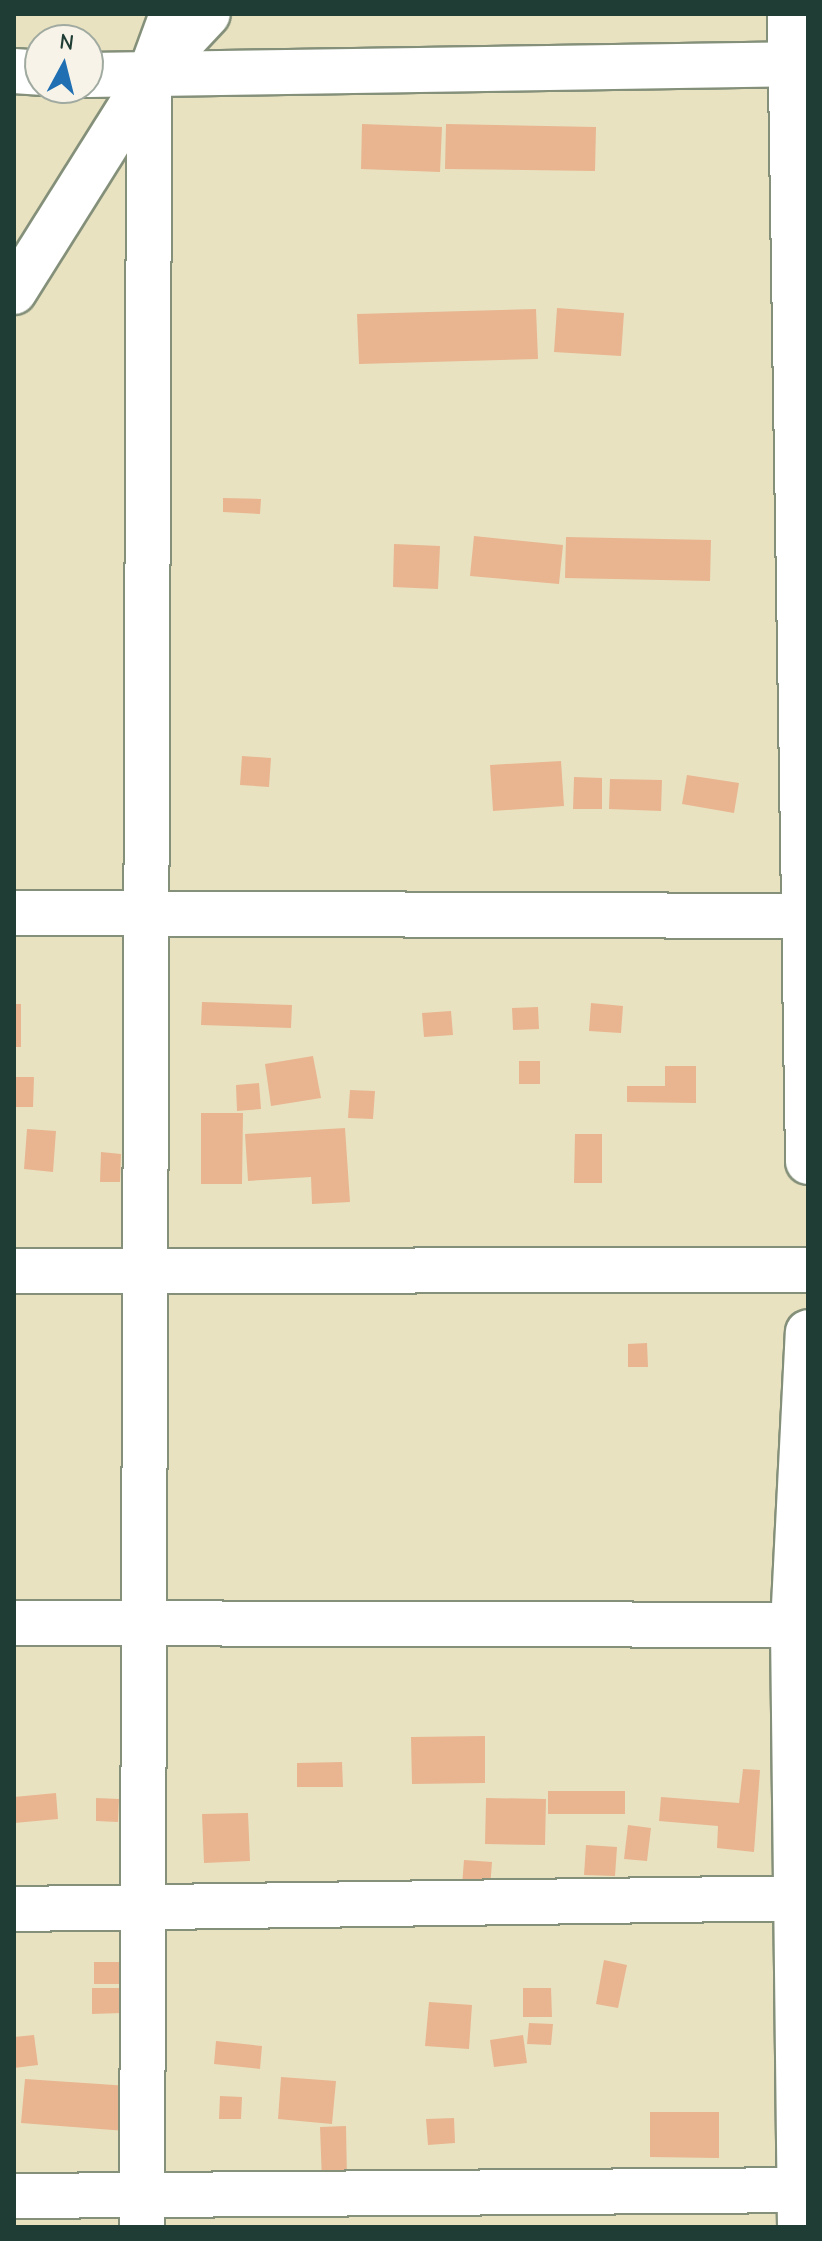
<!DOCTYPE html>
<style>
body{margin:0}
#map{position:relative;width:822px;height:2241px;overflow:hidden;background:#e9e2c0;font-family:"Comic Neue",sans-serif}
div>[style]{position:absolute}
.building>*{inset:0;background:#e8b590}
.roads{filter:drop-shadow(2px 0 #84907a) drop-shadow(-2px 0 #84907a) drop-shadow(0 2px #84907a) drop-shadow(0 -2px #84907a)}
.minor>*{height:44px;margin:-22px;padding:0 22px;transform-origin:22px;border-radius:22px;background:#fff}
.tertiary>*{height:44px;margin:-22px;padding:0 22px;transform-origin:22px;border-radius:22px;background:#fff}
span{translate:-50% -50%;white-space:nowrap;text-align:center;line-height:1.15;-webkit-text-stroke:6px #f7f3e8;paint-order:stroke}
.frame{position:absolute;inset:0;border:16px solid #1f3d34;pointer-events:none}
.north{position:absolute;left:24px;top:24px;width:80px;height:80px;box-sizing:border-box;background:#f7f3e8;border:2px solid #a1aaa0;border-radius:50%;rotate:7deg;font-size:22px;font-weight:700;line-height:32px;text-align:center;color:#1f3d34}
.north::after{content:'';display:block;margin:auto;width:28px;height:36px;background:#1f6fb2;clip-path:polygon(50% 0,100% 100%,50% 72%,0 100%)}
</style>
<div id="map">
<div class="building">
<div style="clip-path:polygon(362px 124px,442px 127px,440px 172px,361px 169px)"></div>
<div style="clip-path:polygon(446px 124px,596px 127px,595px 171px,445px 169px)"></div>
<div style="clip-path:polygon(557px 308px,624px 313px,621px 356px,554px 352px)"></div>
<div style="clip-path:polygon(536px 309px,538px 359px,359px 364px,357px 314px)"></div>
<div style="clip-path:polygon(223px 498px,261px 499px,260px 514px,223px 512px)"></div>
<div style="clip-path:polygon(474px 536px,563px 545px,559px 584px,470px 576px)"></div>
<div style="clip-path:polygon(566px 537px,711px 540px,710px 581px,565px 578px)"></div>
<div style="clip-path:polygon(394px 544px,440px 546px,438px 589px,393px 587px)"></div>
<div style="clip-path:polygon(242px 756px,271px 758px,269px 787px,240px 785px)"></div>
<div style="clip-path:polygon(561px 761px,564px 806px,493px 811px,490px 765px)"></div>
<div style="clip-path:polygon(687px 775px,739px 783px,734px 813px,682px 804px)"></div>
<div style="clip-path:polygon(574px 777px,602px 778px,602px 809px,573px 809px)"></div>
<div style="clip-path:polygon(610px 779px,662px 780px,661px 811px,609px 809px)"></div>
<div style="clip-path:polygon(202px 1002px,292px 1005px,291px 1028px,201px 1025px)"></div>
<div style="clip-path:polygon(591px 1003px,623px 1006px,621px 1033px,589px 1031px)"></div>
<div style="clip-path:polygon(14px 1004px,21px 1004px,21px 1047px,14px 1047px)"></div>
<div style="clip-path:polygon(538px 1007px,539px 1029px,513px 1030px,512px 1008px)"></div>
<div style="clip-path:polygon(451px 1011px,453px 1035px,424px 1037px,422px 1013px)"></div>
<div style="clip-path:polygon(313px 1056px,321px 1098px,271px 1106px,265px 1064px)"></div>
<div style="clip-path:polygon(519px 1061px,540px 1061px,540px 1084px,519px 1084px)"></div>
<div style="clip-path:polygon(665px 1066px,696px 1066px,696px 1103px,627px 1102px,627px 1086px,665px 1086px)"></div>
<div style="clip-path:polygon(14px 1077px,34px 1077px,33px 1107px,14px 1107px)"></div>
<div style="clip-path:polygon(259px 1083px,261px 1109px,237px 1111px,236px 1085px)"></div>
<div style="clip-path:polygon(350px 1090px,375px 1091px,373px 1119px,348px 1118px)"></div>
<div style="clip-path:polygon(201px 1113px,243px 1113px,242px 1184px,201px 1184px)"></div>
<div style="clip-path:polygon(345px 1128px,350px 1202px,312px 1204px,311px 1177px,248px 1181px,245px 1134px)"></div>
<div style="clip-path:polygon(27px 1129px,56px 1131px,53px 1172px,24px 1169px)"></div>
<div style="clip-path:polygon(575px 1134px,602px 1134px,602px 1183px,574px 1183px)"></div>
<div style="clip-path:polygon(101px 1152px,121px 1154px,120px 1182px,100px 1182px)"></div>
<div style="clip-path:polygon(647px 1343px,648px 1367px,628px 1367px,628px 1344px)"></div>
<div style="clip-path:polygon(485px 1736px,485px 1783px,412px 1784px,411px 1737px)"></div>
<div style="clip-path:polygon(342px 1762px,343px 1787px,297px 1787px,297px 1763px)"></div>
<div style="clip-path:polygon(743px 1769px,760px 1770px,754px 1852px,717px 1848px,718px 1826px,659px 1821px,661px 1797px,739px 1803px)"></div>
<div style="clip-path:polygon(548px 1791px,625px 1791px,625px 1814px,548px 1814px)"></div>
<div style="clip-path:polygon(56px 1793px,58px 1819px,14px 1823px,14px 1797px)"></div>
<div style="clip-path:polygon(96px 1798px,119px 1799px,118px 1822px,96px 1821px)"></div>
<div style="clip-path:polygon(486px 1798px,546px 1799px,545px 1845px,485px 1844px)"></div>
<div style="clip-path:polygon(248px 1813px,250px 1861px,204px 1863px,202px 1814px)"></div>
<div style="clip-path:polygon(628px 1825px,651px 1828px,647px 1861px,624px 1859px)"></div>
<div style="clip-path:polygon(586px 1845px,617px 1847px,615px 1876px,584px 1875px)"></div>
<div style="clip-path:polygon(464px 1860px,492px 1862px,489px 1901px,461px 1898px)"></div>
<div style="clip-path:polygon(604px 1960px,627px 1965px,618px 2008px,596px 2004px)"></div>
<div style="clip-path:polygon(94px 1962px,121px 1962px,121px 1984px,94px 1984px)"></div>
<div style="clip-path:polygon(92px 1988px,122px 1988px,122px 2013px,92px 2014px)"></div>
<div style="clip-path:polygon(523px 1988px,551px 1988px,552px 2017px,523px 2017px)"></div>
<div style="clip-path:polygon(429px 2002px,472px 2005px,469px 2049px,425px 2046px)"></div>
<div style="clip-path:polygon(529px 2023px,553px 2024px,551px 2045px,527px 2044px)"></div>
<div style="clip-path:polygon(34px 2035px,38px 2065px,14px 2068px,14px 2037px)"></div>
<div style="clip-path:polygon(523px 2035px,527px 2063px,494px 2067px,490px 2040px)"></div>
<div style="clip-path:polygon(216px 2041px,262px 2046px,260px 2069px,214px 2064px)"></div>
<div style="clip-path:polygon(281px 2077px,336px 2081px,332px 2124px,278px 2119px)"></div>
<div style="clip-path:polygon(25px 2079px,129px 2086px,126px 2131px,21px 2123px)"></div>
<div style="clip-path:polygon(220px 2096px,242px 2097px,241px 2119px,219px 2119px)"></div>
<div style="clip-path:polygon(650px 2112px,719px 2112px,719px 2158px,650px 2157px)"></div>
<div style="clip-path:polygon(454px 2118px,455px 2143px,428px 2145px,426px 2119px)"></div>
<div style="clip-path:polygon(346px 2126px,347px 2181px,322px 2182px,320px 2127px)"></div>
</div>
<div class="roads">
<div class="minor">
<div style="left:790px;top:14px;width:1148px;rotate:89.1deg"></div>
<div style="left:14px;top:71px;width:26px;rotate:4deg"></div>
<div style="left:88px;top:75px;width:720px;rotate:-0.88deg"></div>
<div style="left:14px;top:292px;width:254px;rotate:-57.9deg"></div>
<div style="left:149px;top:77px;width:86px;rotate:-46.9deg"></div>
<div style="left:14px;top:1271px;width:794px;rotate:-0.07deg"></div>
<div style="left:14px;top:1623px;width:794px;rotate:0.14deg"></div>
<div style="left:14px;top:1909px;width:794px;rotate:-0.79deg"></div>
<div style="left:14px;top:2196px;width:794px;rotate:-0.43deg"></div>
<div style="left:142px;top:2227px;width:2150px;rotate:-89.81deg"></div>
<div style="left:149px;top:77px;width:67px;rotate:-69.9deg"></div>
<div style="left:800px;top:2227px;width:602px;rotate:-90.67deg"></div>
<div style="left:793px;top:1625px;width:293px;rotate:-87.1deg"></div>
</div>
<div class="tertiary">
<div style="left:14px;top:913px;width:794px;rotate:0.22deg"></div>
</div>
</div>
<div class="frame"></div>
<div class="north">N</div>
</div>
